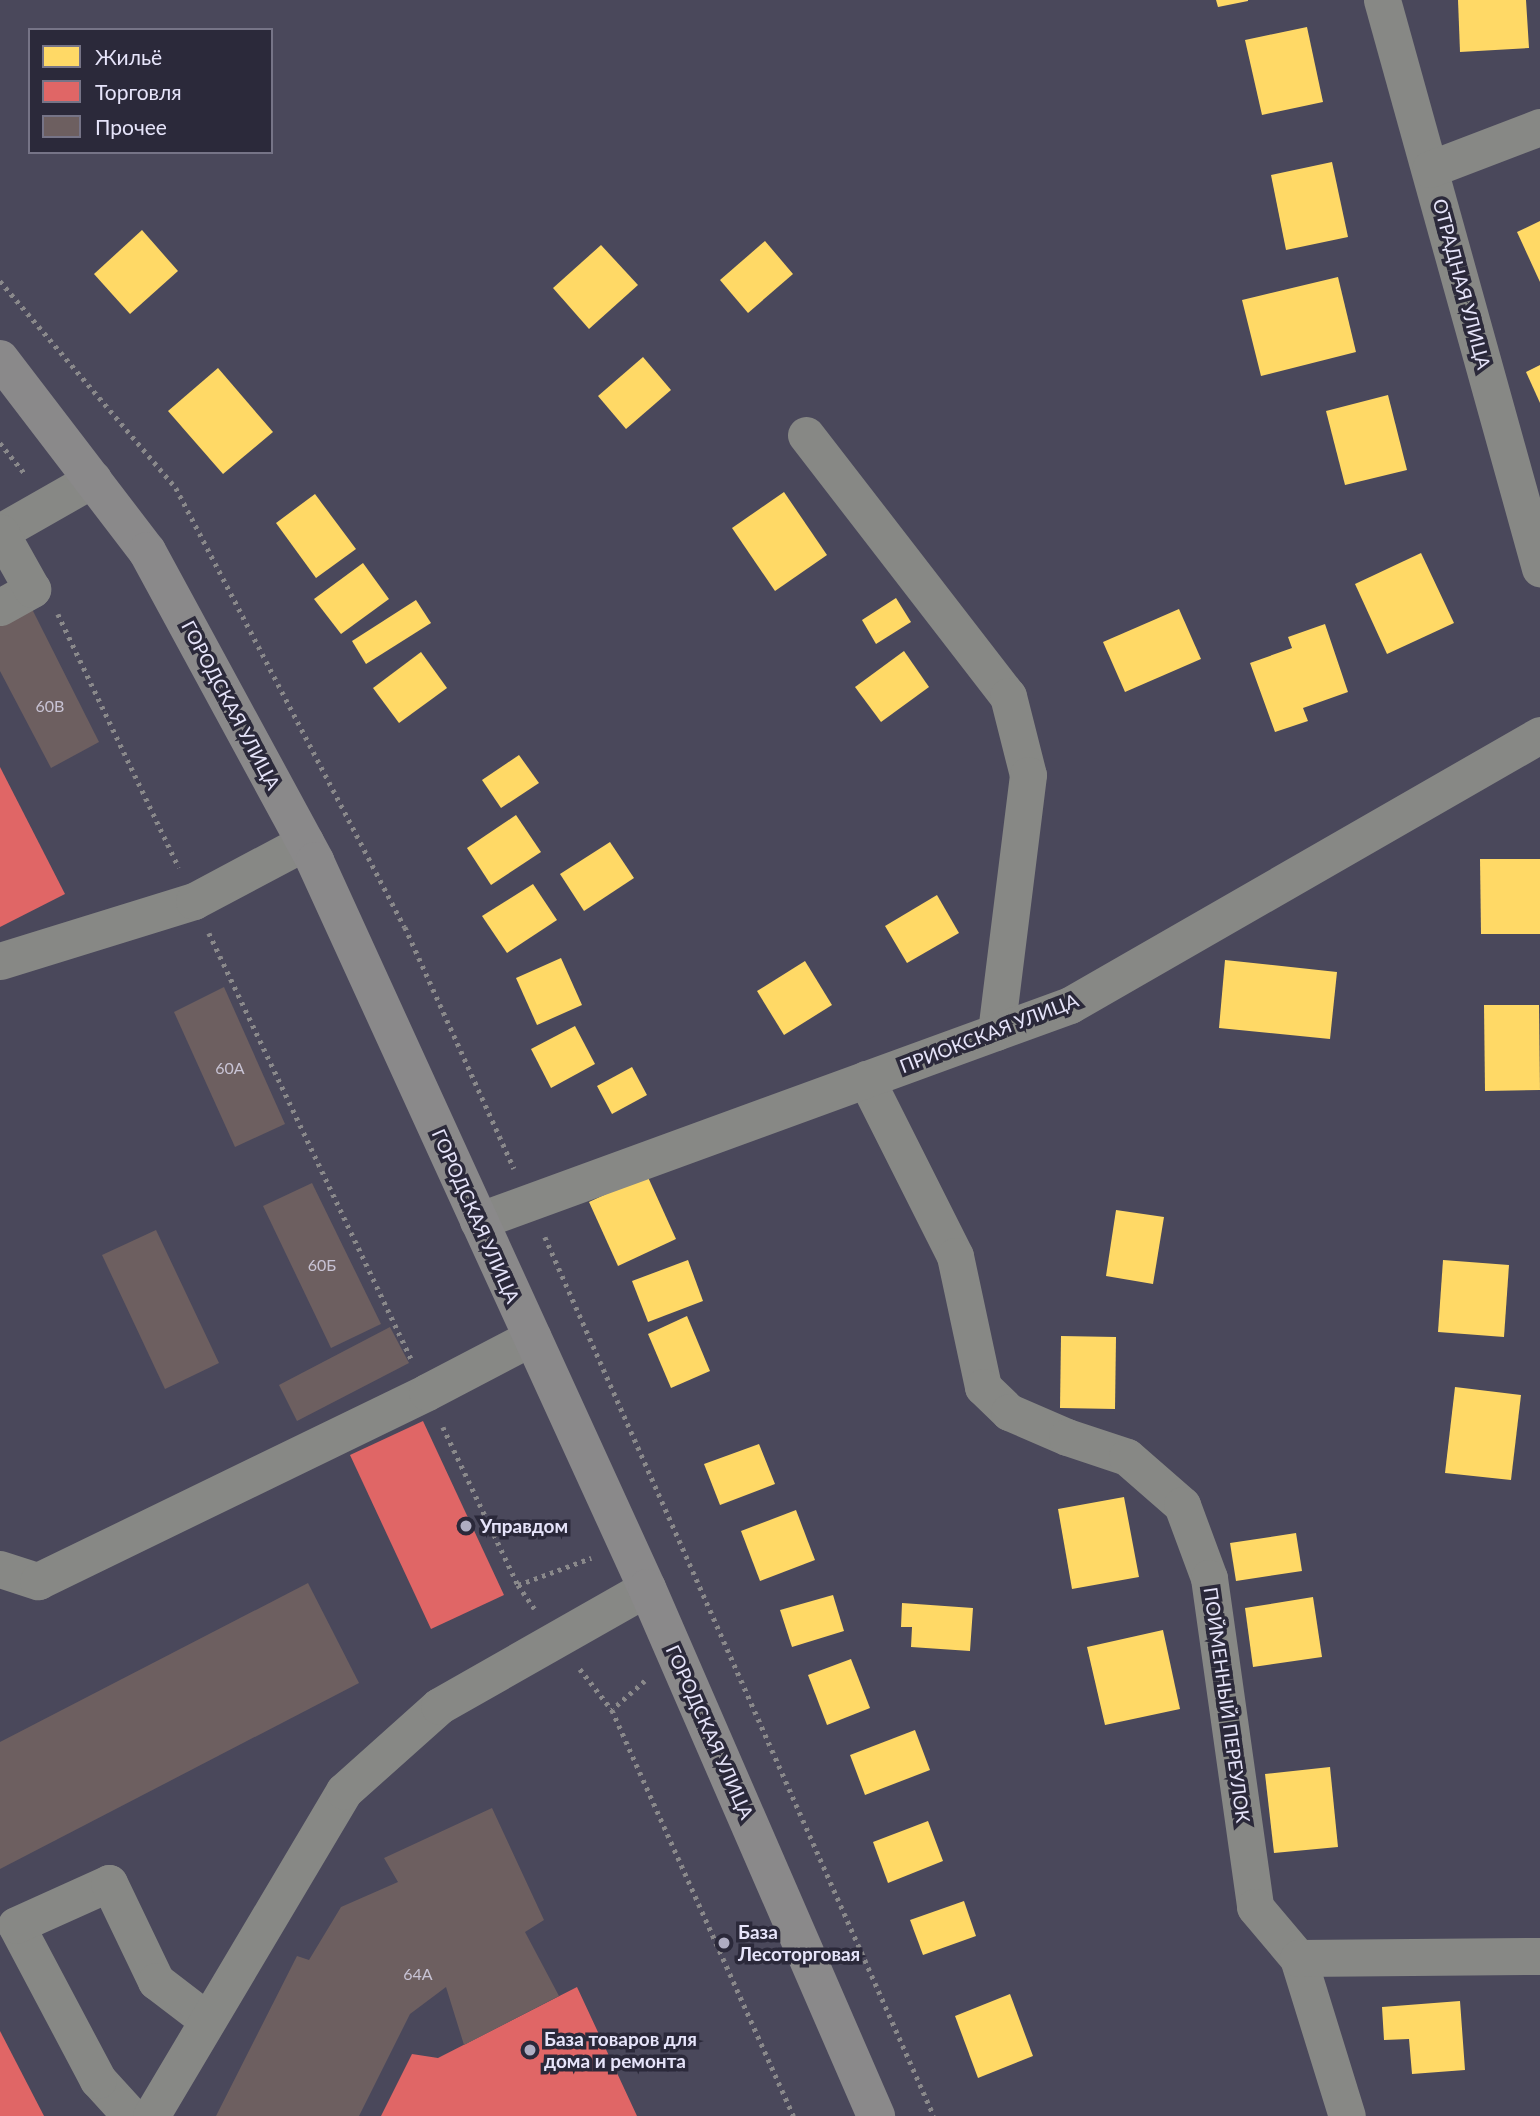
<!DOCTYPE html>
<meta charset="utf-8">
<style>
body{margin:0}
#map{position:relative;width:1540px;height:2116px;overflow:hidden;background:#4a485b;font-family:Lato,sans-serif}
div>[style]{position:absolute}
.homes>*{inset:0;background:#ffd966}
.shops>*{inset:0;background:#e06666}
.building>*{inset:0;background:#6d5f60}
.path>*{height:4.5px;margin-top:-2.25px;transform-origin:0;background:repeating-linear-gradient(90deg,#8a898b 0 3.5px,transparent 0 8.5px)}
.minor>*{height:37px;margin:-18.5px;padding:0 18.5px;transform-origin:18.5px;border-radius:18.5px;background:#878885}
.major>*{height:38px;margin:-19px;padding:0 19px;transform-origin:19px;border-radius:19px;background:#8a898a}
.dots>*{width:19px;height:19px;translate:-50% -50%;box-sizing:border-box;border:4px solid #2b293a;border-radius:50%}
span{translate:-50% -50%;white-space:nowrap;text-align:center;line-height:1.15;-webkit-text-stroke:7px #2b293a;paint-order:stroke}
.number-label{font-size:16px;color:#c8c3d4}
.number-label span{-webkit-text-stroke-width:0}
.street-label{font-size:19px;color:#e6e4fa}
.poi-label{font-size:19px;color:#e6e4fa;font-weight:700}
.left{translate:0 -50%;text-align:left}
.legend{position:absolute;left:28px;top:28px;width:245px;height:126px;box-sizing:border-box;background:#2b293a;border:2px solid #767487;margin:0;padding:9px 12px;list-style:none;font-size:21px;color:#e6e4fa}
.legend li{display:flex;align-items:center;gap:14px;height:35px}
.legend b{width:35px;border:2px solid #767487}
</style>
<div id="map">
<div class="homes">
<div style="clip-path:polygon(1216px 0,1248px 0,1248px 1px,1218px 7px)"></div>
<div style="clip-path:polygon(1458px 0,1526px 0,1529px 48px,1460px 52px)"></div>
<div style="clip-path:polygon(1307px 27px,1323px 102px,1262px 115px,1245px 40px)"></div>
<div style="clip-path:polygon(1332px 162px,1348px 237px,1286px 250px,1271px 175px)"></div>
<div style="clip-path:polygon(1540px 221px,1540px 282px,1517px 232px)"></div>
<div style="clip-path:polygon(142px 230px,178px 271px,130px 314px,94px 274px)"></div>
<div style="clip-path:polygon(765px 241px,793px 274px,748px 313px,720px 280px)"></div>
<div style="clip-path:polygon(601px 245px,638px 285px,589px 329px,553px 288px)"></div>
<div style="clip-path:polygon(1338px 277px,1356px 352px,1261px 376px,1242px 300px)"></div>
<div style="clip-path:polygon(643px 357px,671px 390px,626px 429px,598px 396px)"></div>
<div style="clip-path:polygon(1540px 365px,1540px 403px,1526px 372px)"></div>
<div style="clip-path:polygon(218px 368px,273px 432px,223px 474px,168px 411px)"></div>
<div style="clip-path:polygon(1388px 395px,1407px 470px,1345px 485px,1326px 411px)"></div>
<div style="clip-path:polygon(784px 492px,827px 555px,775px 591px,732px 528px)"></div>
<div style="clip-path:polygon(315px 494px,356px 549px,316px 578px,276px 523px)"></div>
<div style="clip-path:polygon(1421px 553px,1454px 623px,1387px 654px,1355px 584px)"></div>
<div style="clip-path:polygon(363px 563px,389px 599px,341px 634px,314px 599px)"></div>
<div style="clip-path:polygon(896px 598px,911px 622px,876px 644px,862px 620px)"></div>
<div style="clip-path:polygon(416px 600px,431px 623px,366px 664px,352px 641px)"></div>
<div style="clip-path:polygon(1179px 609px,1201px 659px,1125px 692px,1103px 642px)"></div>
<div style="clip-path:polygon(1325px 624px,1348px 692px,1303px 708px,1308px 721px,1275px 732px,1250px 663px,1292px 648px,1288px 637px)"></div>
<div style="clip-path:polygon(904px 651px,929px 687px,881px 722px,855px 687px)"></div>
<div style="clip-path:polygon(421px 652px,447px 688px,399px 723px,373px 688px)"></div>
<div style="clip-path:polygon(519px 755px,539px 783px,501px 808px,482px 780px)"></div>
<div style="clip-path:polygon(516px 815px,541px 852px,491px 885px,467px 848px)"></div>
<div style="clip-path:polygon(610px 842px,634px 878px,584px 911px,560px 874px)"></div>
<div style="clip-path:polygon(1480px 859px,1540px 859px,1540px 934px,1481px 934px)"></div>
<div style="clip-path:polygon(533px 884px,557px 920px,507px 953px,482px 916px)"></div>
<div style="clip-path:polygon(937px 895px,959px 933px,907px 963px,885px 926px)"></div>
<div style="clip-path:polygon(561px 958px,582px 1005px,537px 1025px,516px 978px)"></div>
<div style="clip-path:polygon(1225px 960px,1337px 972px,1330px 1039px,1219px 1028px)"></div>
<div style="clip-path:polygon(805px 961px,832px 1005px,784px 1035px,757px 991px)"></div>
<div style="clip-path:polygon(1484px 1005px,1539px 1005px,1540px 1090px,1485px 1091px)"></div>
<div style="clip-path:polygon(575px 1026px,595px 1064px,551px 1088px,531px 1049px)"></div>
<div style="clip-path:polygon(632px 1067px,647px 1095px,612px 1114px,597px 1086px)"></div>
<div style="clip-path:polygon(647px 1175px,676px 1239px,618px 1266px,589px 1202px)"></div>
<div style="clip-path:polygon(1116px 1210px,1164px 1217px,1153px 1284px,1106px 1276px)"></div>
<div style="clip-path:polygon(688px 1260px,703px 1301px,648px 1322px,632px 1281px)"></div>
<div style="clip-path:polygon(1443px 1260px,1509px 1265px,1504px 1337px,1438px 1332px)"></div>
<div style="clip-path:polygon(687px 1316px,710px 1371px,671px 1388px,648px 1334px)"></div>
<div style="clip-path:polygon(1061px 1336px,1116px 1337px,1115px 1409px,1060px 1408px)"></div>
<div style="clip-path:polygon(1455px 1387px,1521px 1395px,1511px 1480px,1445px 1473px)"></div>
<div style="clip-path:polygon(759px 1444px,775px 1484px,720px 1505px,704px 1464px)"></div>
<div style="clip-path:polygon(1124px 1497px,1139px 1577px,1072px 1589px,1058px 1509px)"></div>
<div style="clip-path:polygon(796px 1510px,815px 1560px,760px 1581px,741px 1531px)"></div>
<div style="clip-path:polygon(1296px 1533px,1302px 1571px,1236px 1581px,1230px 1543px)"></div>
<div style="clip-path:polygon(833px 1595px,844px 1631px,792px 1647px,780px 1610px)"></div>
<div style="clip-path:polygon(1313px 1597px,1322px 1657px,1253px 1667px,1245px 1608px)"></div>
<div style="clip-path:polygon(902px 1603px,973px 1608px,970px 1651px,911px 1647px,912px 1627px,901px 1627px)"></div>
<div style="clip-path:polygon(1163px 1630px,1180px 1709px,1105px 1725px,1087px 1647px)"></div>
<div style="clip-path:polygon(851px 1659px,870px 1708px,827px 1725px,808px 1675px)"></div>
<div style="clip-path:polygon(915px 1730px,930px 1770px,865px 1795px,850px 1755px)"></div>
<div style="clip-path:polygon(1330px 1767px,1338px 1847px,1274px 1853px,1265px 1774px)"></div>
<div style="clip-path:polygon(928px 1821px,943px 1861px,888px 1883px,873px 1842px)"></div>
<div style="clip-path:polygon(964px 1901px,976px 1936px,923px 1955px,910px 1920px)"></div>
<div style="clip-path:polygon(1010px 1994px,1033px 2056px,978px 2078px,955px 2016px)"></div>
<div style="clip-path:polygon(1460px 2001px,1465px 2070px,1412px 2074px,1409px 2039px,1384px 2040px,1382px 2007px)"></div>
</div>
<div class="shops">
<div style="clip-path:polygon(0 767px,65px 894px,0 927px)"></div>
<div style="clip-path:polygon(423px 1421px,504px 1595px,431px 1629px,350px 1455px)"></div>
<div style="clip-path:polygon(577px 1987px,637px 2116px,381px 2116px,412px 2054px,438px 2058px)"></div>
<div style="clip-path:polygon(0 2031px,44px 2116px,0 2116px)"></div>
</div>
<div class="building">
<div style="clip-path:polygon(32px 609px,99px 742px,51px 768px,0 671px,0 626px)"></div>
<div style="clip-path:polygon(224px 987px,285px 1124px,235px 1147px,174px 1012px)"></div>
<div style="clip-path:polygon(312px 1183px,381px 1324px,331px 1348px,263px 1206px)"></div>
<div style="clip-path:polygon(156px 1230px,219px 1363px,165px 1389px,102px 1255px)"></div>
<div style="clip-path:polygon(390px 1327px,409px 1363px,297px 1421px,279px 1385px)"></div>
<div style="clip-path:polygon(308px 1583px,359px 1683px,0 1869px,0 1742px)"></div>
<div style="clip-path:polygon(492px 1808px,544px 1920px,525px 1932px,559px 1996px,464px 2045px,446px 1987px,410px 2014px,359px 2116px,216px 2116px,297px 1956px,309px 1960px,341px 1907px,398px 1882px,384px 1858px)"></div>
</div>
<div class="path">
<div style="left:0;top:281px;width:272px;rotate:49.6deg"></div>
<div style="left:176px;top:488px;width:495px;rotate:62.5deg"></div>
<div style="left:405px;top:927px;width:265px;rotate:65.7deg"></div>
<div style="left:0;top:443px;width:40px;rotate:51deg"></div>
<div style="left:58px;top:614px;width:281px;rotate:64.5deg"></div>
<div style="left:209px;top:933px;width:471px;rotate:64.6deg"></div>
<div style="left:545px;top:1237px;width:961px;rotate:66.13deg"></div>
<div style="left:443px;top:1427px;width:175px;rotate:64.6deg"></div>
<div style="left:518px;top:1585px;width:29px;rotate:55deg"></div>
<div style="left:518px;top:1585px;width:78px;rotate:-20.3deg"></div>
<div style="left:580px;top:1669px;width:52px;rotate:52deg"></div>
<div style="left:645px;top:1681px;width:44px;rotate:138.7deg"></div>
<div style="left:612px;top:1710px;width:445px;rotate:65.9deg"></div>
</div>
<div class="minor">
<div style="left:1382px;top:0;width:590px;rotate:74.46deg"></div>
<div style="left:1430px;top:169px;width:118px;rotate:-20.9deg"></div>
<div style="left:806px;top:435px;width:330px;rotate:52.3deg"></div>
<div style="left:1008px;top:696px;width:81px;rotate:75.8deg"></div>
<div style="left:1028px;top:775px;width:259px;rotate:97.1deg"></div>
<div style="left:0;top:532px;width:107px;rotate:-29.7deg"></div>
<div style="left:0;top:607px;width:37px;rotate:-29deg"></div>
<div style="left:32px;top:589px;width:65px;rotate:-119.3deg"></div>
<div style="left:0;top:961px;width:203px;rotate:-17.2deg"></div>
<div style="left:194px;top:901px;width:126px;rotate:-28deg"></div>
<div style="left:866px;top:1079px;width:198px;rotate:63.3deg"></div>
<div style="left:955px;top:1256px;width:134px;rotate:77.9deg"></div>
<div style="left:983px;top:1387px;width:36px;rotate:44deg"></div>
<div style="left:1009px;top:1412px;width:63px;rotate:23.3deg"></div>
<div style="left:1067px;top:1437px;width:63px;rotate:18.4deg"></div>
<div style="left:1127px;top:1457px;width:73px;rotate:41.1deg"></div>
<div style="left:1182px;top:1505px;width:78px;rotate:69.7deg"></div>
<div style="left:1209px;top:1578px;width:332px;rotate:82deg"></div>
<div style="left:1255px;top:1907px;width:67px;rotate:49.9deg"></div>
<div style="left:1298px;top:1958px;width:165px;rotate:72.8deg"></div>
<div style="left:478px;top:1221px;width:630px;rotate:-20.05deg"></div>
<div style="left:1070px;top:1005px;width:542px;rotate:-29.88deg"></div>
<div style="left:0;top:1569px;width:40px;rotate:18deg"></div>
<div style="left:38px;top:1581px;width:432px;rotate:-25.9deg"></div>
<div style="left:427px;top:1392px;width:119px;rotate:-27.6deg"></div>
<div style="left:1298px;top:1958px;width:242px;rotate:-0.5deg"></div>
<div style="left:131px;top:2116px;width:49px;rotate:-132.5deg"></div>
<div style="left:98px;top:2080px;width:175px;rotate:-117.9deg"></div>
<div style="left:16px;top:1925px;width:102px;rotate:-24.3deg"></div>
<div style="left:109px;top:1883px;width:109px;rotate:64.4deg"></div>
<div style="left:156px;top:1981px;width:64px;rotate:37.4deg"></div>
<div style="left:151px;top:2116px;width:378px;rotate:-59.3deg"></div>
<div style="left:344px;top:1791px;width:127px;rotate:-41.8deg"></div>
<div style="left:439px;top:1706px;width:239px;rotate:-29.6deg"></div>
</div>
<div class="major">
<div style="left:0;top:359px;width:242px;rotate:52.6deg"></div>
<div style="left:147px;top:551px;width:353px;rotate:61.5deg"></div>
<div style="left:315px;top:861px;width:799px;rotate:65.46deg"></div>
<div style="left:647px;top:1588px;width:576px;rotate:66.55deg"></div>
</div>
<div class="dots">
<div style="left:466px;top:1526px;background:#afadc2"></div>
<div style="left:724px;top:1943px;background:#afadc2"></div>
<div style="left:530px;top:2050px;background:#afadc2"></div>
</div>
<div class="number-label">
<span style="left:50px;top:706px">60В</span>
<span style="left:230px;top:1068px">60А</span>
<span style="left:322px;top:1265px">60Б</span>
<span style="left:418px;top:1974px">64А</span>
</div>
<div class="street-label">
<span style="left:1462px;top:284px;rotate:75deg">ОТРАДНАЯ УЛИЦА</span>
<span style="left:231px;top:705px;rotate:62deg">ГОРОДСКАЯ УЛИЦА</span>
<span style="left:989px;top:1033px;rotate:-21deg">ПРИОКСКАЯ УЛИЦА</span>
<span style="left:476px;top:1216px;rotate:66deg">ГОРОДСКАЯ УЛИЦА</span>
<span style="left:1227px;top:1705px;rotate:82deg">ПОЙМЕННЫЙ ПЕРЕУЛОК</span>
<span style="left:710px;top:1732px;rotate:66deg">ГОРОДСКАЯ УЛИЦА</span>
</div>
<div class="poi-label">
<span class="left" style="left:480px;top:1526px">Управдом</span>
<span class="left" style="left:738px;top:1943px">База<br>Лесоторговая</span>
<span class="left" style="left:544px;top:2050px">База товаров для<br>дома и ремонта</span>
</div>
<ul class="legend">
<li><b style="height:19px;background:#ffd966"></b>Жильё</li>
<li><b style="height:19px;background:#e06666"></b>Торговля</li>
<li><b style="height:19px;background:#6d5f60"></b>Прочее</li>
</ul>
</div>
